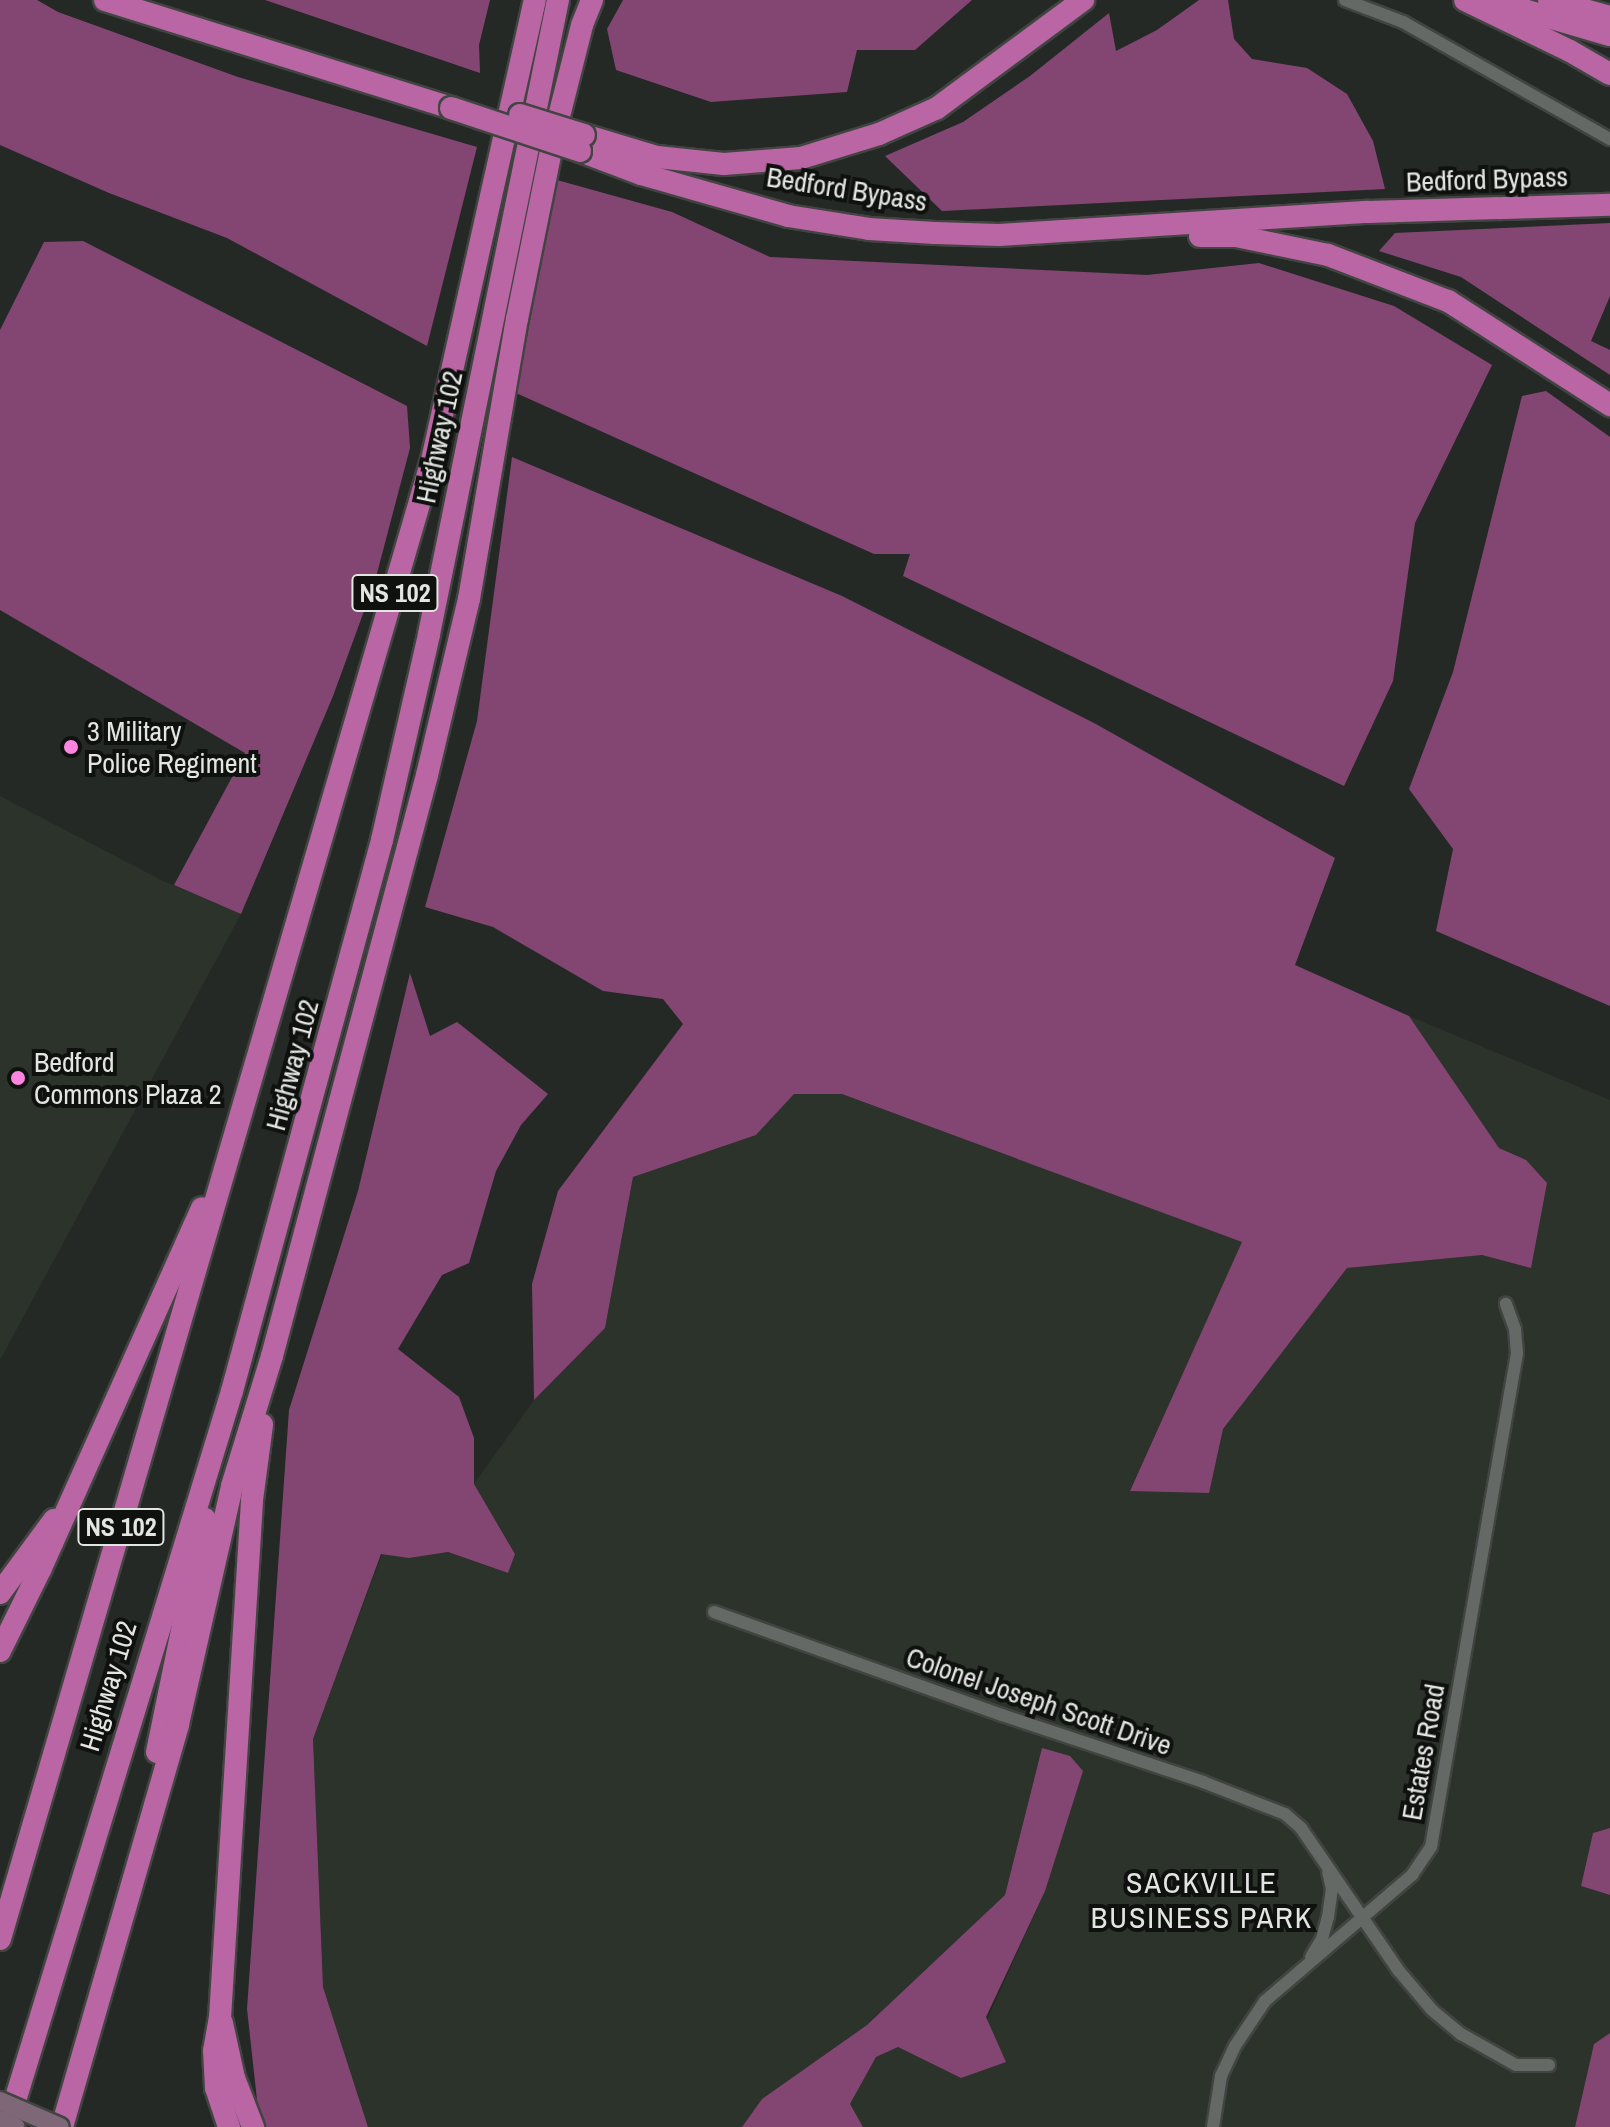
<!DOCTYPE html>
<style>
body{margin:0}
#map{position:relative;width:1610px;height:2127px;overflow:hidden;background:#252925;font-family:"Archivo Narrow",sans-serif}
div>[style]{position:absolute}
.built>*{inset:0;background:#2c332b}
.forest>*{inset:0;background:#834673}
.roads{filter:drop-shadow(2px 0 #414441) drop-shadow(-2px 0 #414441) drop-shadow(0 2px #414441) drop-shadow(0 -2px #414441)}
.minor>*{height:12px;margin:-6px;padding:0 6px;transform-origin:6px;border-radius:6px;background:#656965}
.motorway>*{height:22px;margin:-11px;padding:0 11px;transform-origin:11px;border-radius:11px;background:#ba65a4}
.bridges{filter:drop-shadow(2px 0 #414441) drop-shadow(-2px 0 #414441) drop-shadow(0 2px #414441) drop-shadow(0 -2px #414441)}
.secondary-bridge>*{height:18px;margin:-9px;padding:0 9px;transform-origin:9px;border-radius:9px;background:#7e6878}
.motorway-bridge>*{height:22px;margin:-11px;padding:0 11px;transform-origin:11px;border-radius:11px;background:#ba65a4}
.dots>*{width:22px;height:22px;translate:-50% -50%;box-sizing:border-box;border:4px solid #0f110f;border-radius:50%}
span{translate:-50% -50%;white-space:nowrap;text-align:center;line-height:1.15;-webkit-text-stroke:8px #0f110f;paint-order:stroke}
.shield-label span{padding:2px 6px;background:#0f110f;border:2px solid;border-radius:6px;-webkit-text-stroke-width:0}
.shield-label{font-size:26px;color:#e2e5e2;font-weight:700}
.street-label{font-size:28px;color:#e2e5e2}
.poi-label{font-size:28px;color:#e2e5e2}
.left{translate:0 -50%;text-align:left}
.neighbourhood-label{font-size:30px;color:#e2e5e2;letter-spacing:2px}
</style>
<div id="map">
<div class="built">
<div style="clip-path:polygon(0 796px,163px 881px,241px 914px,0 1360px)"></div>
<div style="clip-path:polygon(1409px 1016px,1610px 1100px,1610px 1828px,1593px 1833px,1581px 1886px,1610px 1895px,1610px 2033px,1594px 2044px,1575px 2127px,863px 2127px,850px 2105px,876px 2057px,898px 2047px,961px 2078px,1045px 1891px,1042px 1749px,1005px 1895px,867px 2025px,762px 2099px,742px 2127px,368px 2127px,323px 1987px,313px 1739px,382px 1554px,409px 1558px,447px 1552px,507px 1573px,515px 1553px,474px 1484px,534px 1400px,605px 1328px,633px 1177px,756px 1135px,794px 1094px,842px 1094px,1243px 1242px,1130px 1490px,1208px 1493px,1223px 1429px,1347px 1268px,1482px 1255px,1530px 1268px,1526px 1160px,1499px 1148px)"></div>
</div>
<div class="forest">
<div style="clip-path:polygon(0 0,37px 0,58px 12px,238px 77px,477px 147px,427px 346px,227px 238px,109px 193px,0 145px)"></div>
<div style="clip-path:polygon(265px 0,490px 0,479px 45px,480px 73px)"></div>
<div style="clip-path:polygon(623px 0,972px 0,915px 50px,857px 50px,847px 92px,711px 102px,616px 70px,607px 29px)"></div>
<div style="clip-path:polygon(1199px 0,1228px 0,1234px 39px,1252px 59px,1307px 68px,1347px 94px,1373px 141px,1385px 189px,942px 211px,885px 156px,963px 122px,1030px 76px,1109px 13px,1116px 51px,1157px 30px)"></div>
<div style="clip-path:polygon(557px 180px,672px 212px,770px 257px,1147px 275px,1259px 263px,1394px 306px,1492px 365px,1415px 523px,1393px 681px,1344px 786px,903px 576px,910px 554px,874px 554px,516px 393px)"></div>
<div style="clip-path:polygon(1610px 223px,1610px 296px,1591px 341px,1610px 350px,1610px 375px,1461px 277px,1379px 251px,1395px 233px)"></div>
<div style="clip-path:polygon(83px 241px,407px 406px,410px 448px,375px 581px,333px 696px,241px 914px,174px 885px,245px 753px,0 610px,0 330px,44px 242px)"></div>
<div style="clip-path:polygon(1546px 391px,1610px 437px,1610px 1006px,1436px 931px,1453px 849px,1409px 789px,1453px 672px,1522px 396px)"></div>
<div style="clip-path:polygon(512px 457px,842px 596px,1094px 723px,1335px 858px,1295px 965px,1409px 1016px,1499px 1148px,1526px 1160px,1547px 1183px,1531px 1268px,1482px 1255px,1347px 1268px,1223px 1429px,1209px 1493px,1130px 1491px,1242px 1242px,842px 1094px,794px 1094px,756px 1135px,633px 1177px,605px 1328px,534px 1400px,532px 1284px,558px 1191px,683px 1024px,663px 999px,603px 991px,493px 927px,425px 907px,477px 721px)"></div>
<div style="clip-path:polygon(410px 973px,430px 1036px,457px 1022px,548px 1094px,521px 1125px,496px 1171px,469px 1263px,442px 1275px,398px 1349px,459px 1397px,474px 1438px,474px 1484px,515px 1554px,508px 1573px,448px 1552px,409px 1558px,381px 1554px,313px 1739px,323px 1987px,368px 2127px,260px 2127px,247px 2009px,289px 1410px,358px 1191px)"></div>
<div style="clip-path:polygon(1042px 1748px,1070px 1756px,1083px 1771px,1045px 1891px,986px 2017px,1006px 2062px,961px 2078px,898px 2047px,876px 2057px,850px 2104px,863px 2127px,742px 2127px,762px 2099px,867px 2025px,1005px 1895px)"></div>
<div style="clip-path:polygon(1610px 1828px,1610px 1895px,1581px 1886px,1593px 1833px)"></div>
<div style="clip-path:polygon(1610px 2033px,1610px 2127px,1575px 2127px,1594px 2044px)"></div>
</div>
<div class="roads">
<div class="minor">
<div style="left:1345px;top:0;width:62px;rotate:20.8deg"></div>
<div style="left:1403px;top:22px;width:238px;rotate:29.5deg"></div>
<div style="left:714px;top:1612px;width:306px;rotate:19.7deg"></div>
<div style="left:1002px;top:1715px;width:212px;rotate:18.4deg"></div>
<div style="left:1203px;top:1782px;width:88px;rotate:21.3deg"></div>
<div style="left:1285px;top:1814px;width:21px;rotate:41deg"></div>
<div style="left:1301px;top:1828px;width:173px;rotate:55.6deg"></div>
<div style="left:1399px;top:1971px;width:51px;rotate:49.8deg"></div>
<div style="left:1432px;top:2010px;width:38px;rotate:40deg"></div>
<div style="left:1461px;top:2034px;width:63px;rotate:29.4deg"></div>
<div style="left:1516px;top:2065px;width:33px"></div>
<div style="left:1311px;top:1957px;width:21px;rotate:-59deg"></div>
<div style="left:1322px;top:1939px;width:23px;rotate:-75deg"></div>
<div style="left:1328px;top:1917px;width:28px;rotate:-82deg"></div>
<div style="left:1332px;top:1889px;width:17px;rotate:-103deg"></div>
<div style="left:1213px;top:2127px;width:52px;rotate:-81.1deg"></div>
<div style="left:1221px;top:2076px;width:33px;rotate:-65deg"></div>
<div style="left:1235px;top:2046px;width:54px;rotate:-56.3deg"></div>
<div style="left:1265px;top:2001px;width:194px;rotate:-40.6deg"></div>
<div style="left:1412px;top:1875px;width:34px;rotate:-56deg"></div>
<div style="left:1431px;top:1847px;width:501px;rotate:-80.12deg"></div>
<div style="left:1517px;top:1353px;width:24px;rotate:-95deg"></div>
<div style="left:1515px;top:1329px;width:27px;rotate:-110deg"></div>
</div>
<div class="motorway">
<div style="left:105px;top:0;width:362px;rotate:17.3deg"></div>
<div style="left:1465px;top:0;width:117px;rotate:25.9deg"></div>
<div style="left:1570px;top:51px;width:46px;rotate:29.9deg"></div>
<div style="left:1490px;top:0;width:125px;rotate:16.3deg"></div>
<div style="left:1549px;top:0;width:63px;rotate:15.6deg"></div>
<div style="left:584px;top:135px;width:76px;rotate:16.8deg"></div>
<div style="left:657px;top:157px;width:67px;rotate:6deg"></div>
<div style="left:724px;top:164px;width:77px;rotate:-4.5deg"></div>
<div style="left:801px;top:158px;width:82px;rotate:-17.1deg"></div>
<div style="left:879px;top:134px;width:64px;rotate:-24.1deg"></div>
<div style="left:937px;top:108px;width:182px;rotate:-36.5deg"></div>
<div style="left:580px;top:151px;width:65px;rotate:20.7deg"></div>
<div style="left:641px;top:174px;width:153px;rotate:15.9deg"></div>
<div style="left:788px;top:216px;width:82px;rotate:9.1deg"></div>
<div style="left:869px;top:229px;width:66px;rotate:3.5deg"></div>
<div style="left:935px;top:233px;width:64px;rotate:1.8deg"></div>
<div style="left:999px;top:235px;width:370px;rotate:-3.6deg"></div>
<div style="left:1368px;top:212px;width:242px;rotate:-1.7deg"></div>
<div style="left:1200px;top:236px;width:36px"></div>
<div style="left:1236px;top:236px;width:94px;rotate:11.7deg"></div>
<div style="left:1328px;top:255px;width:129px;rotate:21deg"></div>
<div style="left:1448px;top:301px;width:193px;rotate:32.7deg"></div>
<div style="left:0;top:1593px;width:91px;rotate:-53.5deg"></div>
<div style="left:0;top:1651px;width:93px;rotate:-63.7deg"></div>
<div style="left:41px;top:1568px;width:394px;rotate:-65.9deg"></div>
<div style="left:157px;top:1752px;width:238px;rotate:-78.4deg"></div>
<div style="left:0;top:1939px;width:1541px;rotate:-73.72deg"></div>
<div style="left:432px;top:460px;width:471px;rotate:-77.4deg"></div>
<div style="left:222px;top:2023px;width:56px;rotate:77.7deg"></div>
<div style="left:234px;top:2078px;width:53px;rotate:68.8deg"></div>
<div style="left:7px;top:2127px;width:770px;rotate:-73deg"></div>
<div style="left:232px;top:1391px;width:571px;rotate:-74.77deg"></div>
<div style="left:382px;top:840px;width:211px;rotate:-77.1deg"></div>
<div style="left:429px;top:634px;width:647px;rotate:-78.5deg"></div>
<div style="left:62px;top:2127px;width:419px;rotate:-73.9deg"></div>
<div style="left:178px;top:1724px;width:244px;rotate:-77.2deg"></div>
<div style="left:232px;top:1486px;width:136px;rotate:-72.9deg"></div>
<div style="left:272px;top:1356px;width:601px;rotate:-75.06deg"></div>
<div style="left:427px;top:775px;width:181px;rotate:-76.6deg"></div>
<div style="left:469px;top:599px;width:284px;rotate:-80.3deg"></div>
<div style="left:517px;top:319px;width:187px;rotate:-78.6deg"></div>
<div style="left:554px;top:136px;width:114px;rotate:-75.8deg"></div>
<div style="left:582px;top:25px;width:27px;rotate:-68deg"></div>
<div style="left:229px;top:2127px;width:41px;rotate:-108.4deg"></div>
<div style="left:216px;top:2088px;width:37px;rotate:-93deg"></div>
<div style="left:214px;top:2051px;width:34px;rotate:-80deg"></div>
<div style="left:220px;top:2018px;width:519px;rotate:-86.46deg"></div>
<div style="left:252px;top:1500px;width:76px;rotate:-82.4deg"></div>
</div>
</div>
<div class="bridges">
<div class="secondary-bridge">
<div style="left:0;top:2101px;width:65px;rotate:23.4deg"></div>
<div style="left:0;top:2120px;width:17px;rotate:24deg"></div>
</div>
<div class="motorway-bridge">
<div style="left:451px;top:108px;width:136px;rotate:18.4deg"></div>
<div style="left:520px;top:115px;width:67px;rotate:17.4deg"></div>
</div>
</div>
<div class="dots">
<div style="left:71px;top:747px;background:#fe85df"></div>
<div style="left:18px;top:1078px;background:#fe85df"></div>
</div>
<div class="shield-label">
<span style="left:395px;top:593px">NS 102</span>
<span style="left:121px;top:1527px">NS 102</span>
</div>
<div class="street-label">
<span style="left:1487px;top:179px;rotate:-2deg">Bedford Bypass</span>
<span style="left:847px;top:189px;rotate:9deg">Bedford Bypass</span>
<span style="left:439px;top:437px;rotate:-78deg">Highway 102</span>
<span style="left:292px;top:1065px;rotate:-75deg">Highway 102</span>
<span style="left:108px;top:1686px;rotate:-73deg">Highway 102</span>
<span style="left:1039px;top:1701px;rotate:19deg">Colonel Joseph Scott Drive</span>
<span style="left:1423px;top:1752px;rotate:-80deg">Estates Road</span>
</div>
<div class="poi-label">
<span class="left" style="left:87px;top:747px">3 Military<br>Police Regiment</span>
<span class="left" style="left:34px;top:1078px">Bedford<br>Commons Plaza 2</span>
</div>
<div class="neighbourhood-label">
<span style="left:1202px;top:1899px">SACKVILLE<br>BUSINESS PARK</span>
</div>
</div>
